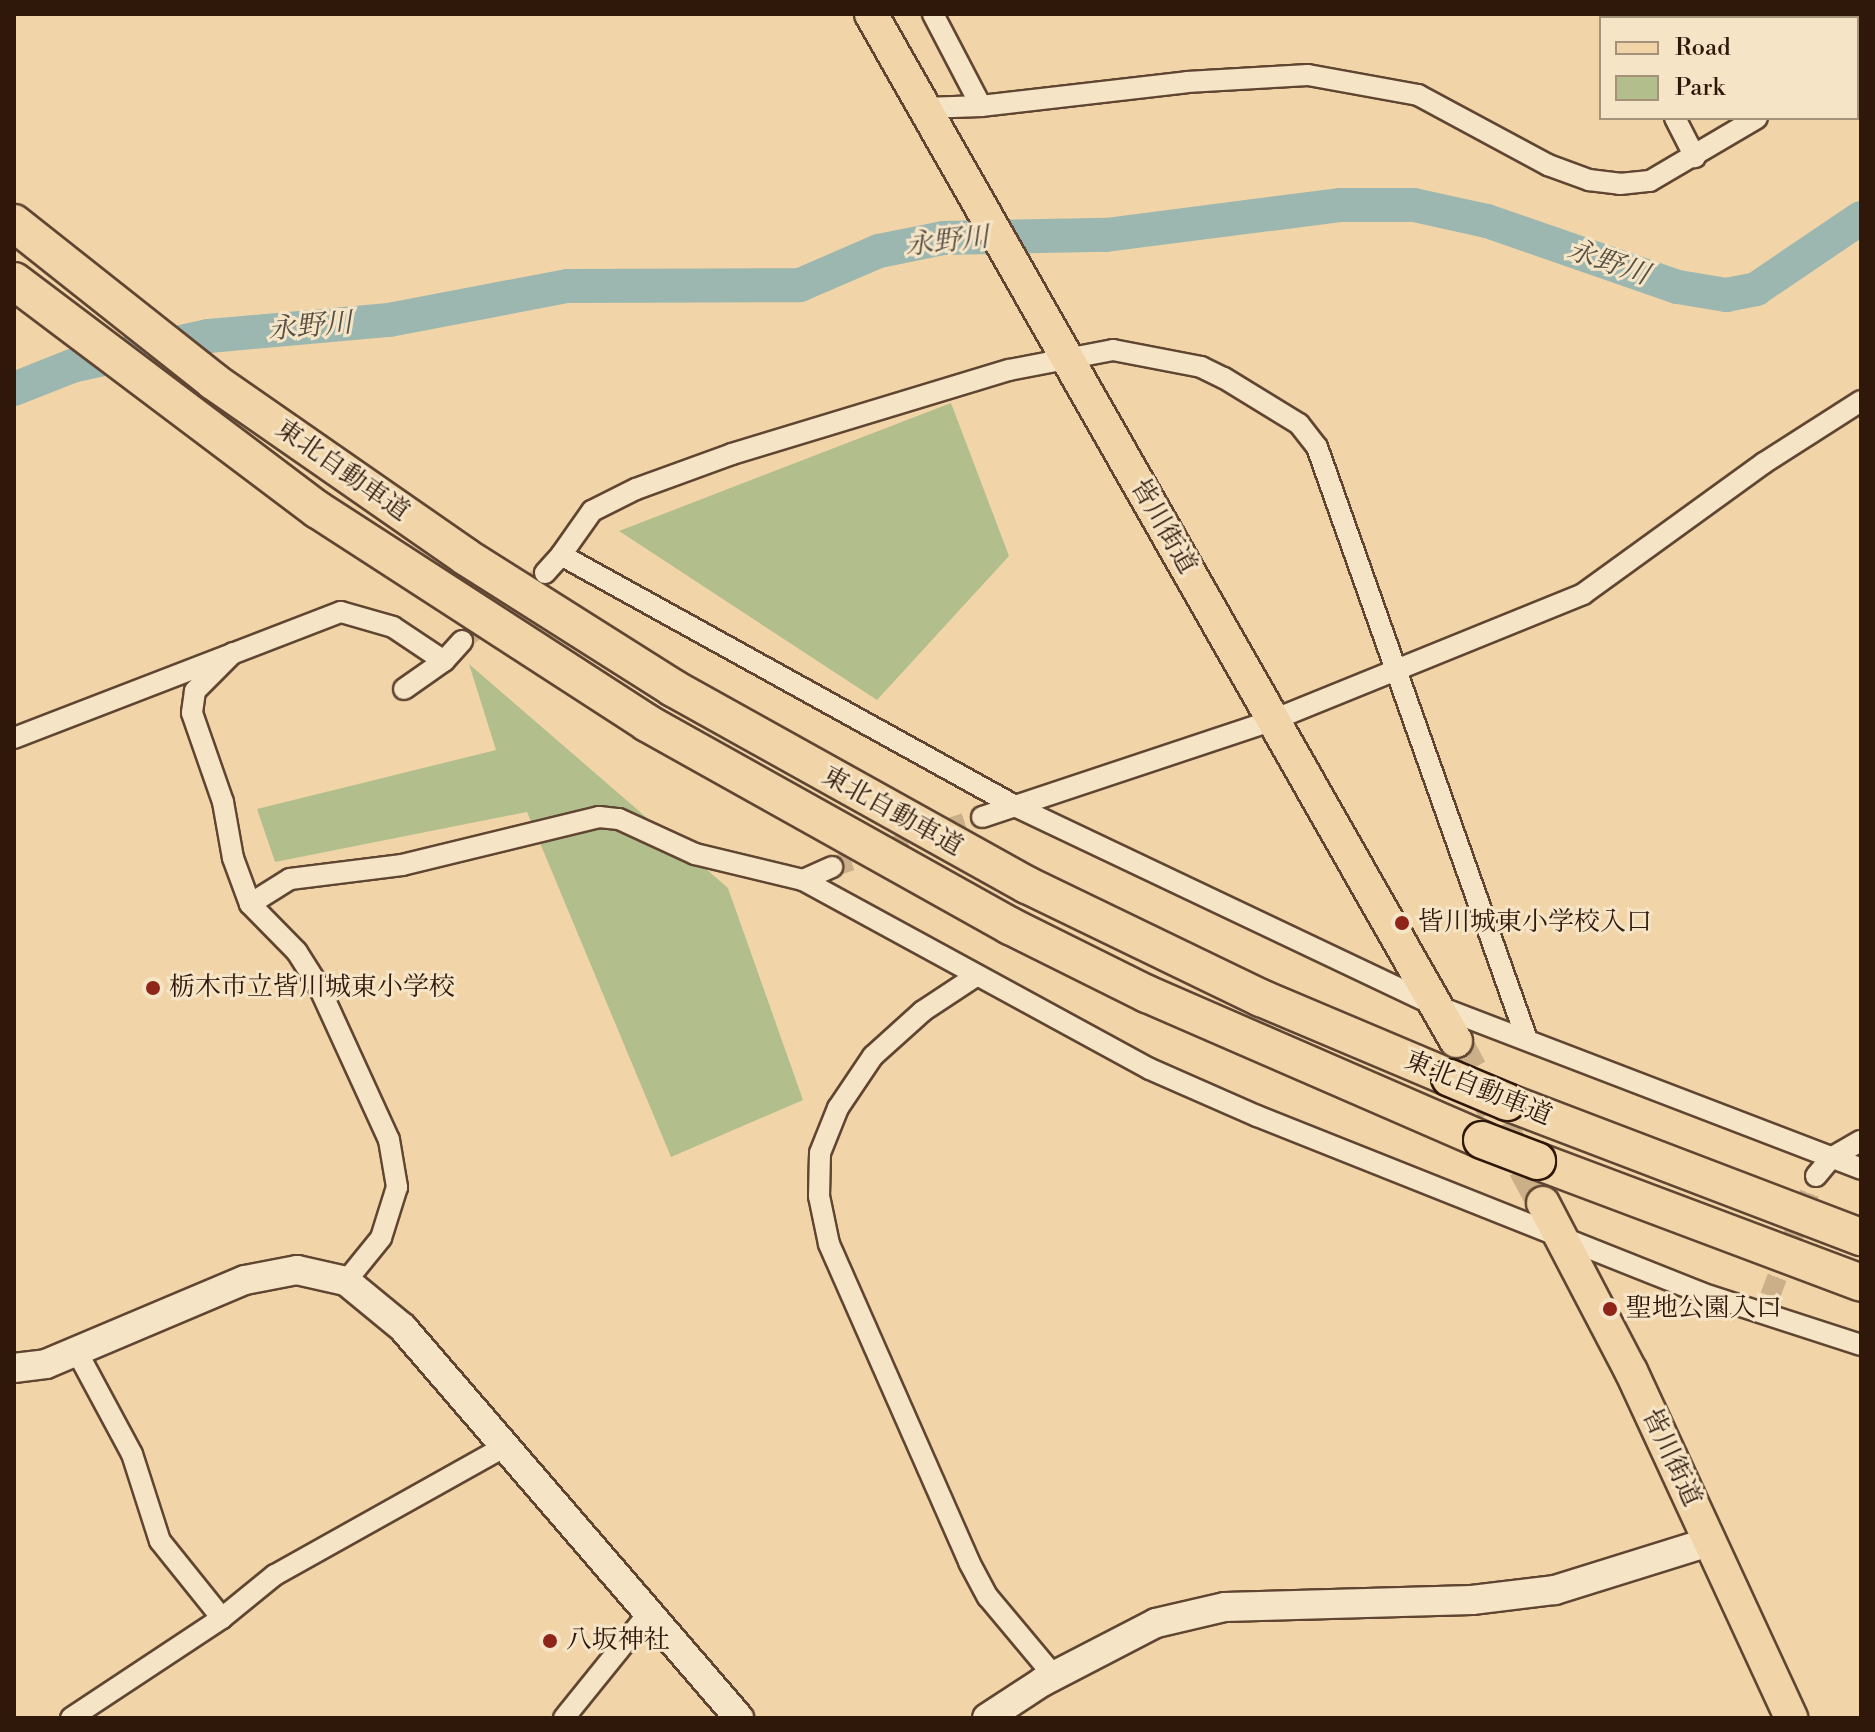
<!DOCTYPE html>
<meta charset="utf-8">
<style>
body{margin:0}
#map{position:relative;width:1875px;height:1732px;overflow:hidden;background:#f1d5a8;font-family:"Libre Bodoni","Noto Serif JP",serif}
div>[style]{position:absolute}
.green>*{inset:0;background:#b3be8d}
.river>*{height:34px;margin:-17px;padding:0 17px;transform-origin:17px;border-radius:17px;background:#9cb7b0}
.street-tunnel>*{height:20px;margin-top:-10px;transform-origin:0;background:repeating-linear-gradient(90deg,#caaf88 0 20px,transparent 0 30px)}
.primary-tunnel>*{height:32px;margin-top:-16px;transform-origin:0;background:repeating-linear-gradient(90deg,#caaf88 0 32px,transparent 0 48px)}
.roads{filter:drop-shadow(2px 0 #604632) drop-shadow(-2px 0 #604632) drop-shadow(0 2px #604632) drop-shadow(0 -2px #604632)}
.street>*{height:20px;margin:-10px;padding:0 10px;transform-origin:10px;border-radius:10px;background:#f6e4c6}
.secondary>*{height:28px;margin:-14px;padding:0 14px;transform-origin:14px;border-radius:14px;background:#f6e4c6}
.primary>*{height:32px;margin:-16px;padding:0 16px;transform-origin:16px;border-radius:16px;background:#f1d5a8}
.highway>*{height:36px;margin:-18px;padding:0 18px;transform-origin:18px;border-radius:18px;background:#f1d5a8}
.bridges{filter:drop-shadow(2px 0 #2f170a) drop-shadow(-2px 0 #2f170a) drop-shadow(0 2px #2f170a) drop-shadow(0 -2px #2f170a)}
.highway-bridge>*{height:36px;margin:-18px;padding:0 18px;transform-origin:18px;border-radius:18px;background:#f1d5a8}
.dots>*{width:22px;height:22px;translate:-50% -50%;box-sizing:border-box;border:4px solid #f6e4c6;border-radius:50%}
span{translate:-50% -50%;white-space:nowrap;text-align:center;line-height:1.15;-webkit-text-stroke:6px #f6e4c6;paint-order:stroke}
.street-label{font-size:26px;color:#2f170a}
.poi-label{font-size:26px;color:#2f170a}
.left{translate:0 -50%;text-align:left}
.water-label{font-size:28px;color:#554f44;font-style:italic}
.frame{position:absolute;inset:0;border:16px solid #2f170a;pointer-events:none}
.legend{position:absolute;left:1599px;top:16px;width:260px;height:104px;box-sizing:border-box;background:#f6e4c6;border:2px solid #a6927b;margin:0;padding:10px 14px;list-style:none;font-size:24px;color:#2f170a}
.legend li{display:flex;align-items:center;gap:16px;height:40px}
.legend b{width:40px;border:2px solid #a6927b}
</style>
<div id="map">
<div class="green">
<div style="clip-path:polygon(951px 403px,1009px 556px,877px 700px,619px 531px)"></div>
<div style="clip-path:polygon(469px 664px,728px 888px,803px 1100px,671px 1157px,527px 812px,275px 862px,257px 809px,496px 750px)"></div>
</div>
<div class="river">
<div style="left:14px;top:389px;width:62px;rotate:-21.6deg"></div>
<div style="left:72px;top:366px;width:140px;rotate:-12.4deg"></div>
<div style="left:209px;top:336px;width:181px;rotate:-5.1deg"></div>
<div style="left:389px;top:320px;width:182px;rotate:-10.8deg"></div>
<div style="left:568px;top:286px;width:232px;rotate:-0.2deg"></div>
<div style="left:800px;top:285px;width:86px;rotate:-23.3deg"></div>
<div style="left:879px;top:251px;width:65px;rotate:-11.5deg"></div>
<div style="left:943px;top:238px;width:163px;rotate:-1.1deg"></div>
<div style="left:1106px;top:235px;width:237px;rotate:-7.3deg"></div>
<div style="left:1341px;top:205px;width:73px"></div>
<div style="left:1414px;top:205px;width:75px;rotate:12.4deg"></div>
<div style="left:1487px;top:221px;width:202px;rotate:19.1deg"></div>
<div style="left:1678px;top:287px;width:49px;rotate:9.5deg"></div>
<div style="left:1726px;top:295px;width:31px;rotate:-11deg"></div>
<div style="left:1756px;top:289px;width:127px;rotate:-34.1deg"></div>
</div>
<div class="street-tunnel">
<div style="left:462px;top:641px;width:107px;rotate:-39.3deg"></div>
<div style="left:832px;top:867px;width:158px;rotate:-18.4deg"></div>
<div style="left:1770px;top:1296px;width:129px;rotate:-69deg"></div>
</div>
<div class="primary-tunnel">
<div style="left:1456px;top:1041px;width:184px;rotate:61.8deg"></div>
</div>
<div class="roads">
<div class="street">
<div style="left:1624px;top:14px;width:4px;rotate:63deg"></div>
<div style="left:1857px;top:47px;width:6px;rotate:-45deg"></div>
<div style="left:981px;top:106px;width:207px;rotate:-6.6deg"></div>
<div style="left:1187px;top:82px;width:121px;rotate:-3.3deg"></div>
<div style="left:1308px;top:75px;width:112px;rotate:10.3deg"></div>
<div style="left:1418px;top:95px;width:148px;rotate:28.3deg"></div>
<div style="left:1548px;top:165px;width:44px;rotate:20.1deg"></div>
<div style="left:1589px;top:180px;width:31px;rotate:7deg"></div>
<div style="left:1620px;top:184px;width:30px;rotate:-6deg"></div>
<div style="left:1650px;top:181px;width:124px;rotate:-30.5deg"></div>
<div style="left:925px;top:108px;width:56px;rotate:-2deg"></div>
<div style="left:981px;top:106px;width:104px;rotate:-117.6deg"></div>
<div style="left:1675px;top:118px;width:44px;rotate:62.9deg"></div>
<div style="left:561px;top:555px;width:54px;rotate:-54.8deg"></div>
<div style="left:592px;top:511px;width:49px;rotate:-26.6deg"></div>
<div style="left:636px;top:489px;width:102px;rotate:-20deg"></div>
<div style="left:732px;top:454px;width:289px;rotate:-16.9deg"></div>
<div style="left:1009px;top:370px;width:106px;rotate:-10.9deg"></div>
<div style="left:1113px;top:350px;width:90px;rotate:10.9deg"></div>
<div style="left:1201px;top:367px;width:25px;rotate:26deg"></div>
<div style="left:1224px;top:378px;width:88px;rotate:31.5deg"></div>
<div style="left:1299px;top:424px;width:29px;rotate:52deg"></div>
<div style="left:1317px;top:447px;width:626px;rotate:70.49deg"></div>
<div style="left:545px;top:573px;width:24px;rotate:-48deg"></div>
<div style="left:561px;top:555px;width:521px;rotate:28.93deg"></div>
<div style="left:1017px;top:807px;width:465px;rotate:25.4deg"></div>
<div style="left:1437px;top:1006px;width:454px;rotate:21deg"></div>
<div style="left:233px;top:653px;width:54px;rotate:135deg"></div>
<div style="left:195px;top:691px;width:22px;rotate:98deg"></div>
<div style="left:192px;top:713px;width:94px;rotate:70.8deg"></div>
<div style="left:223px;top:802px;width:57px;rotate:79.9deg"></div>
<div style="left:233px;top:858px;width:49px;rotate:69.7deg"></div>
<div style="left:250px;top:904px;width:67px;rotate:45.6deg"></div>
<div style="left:297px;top:952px;width:41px;rotate:57.8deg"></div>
<div style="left:319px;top:987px;width:168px;rotate:65.4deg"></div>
<div style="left:389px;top:1140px;width:48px;rotate:80.3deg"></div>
<div style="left:397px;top:1187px;width:53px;rotate:107.4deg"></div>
<div style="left:381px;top:1238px;width:55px;rotate:129.1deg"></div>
<div style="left:404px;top:689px;width:49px;rotate:-35deg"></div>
<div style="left:14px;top:738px;width:350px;rotate:-21.1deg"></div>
<div style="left:341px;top:612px;width:54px;rotate:16.1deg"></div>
<div style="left:393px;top:627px;width:61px;rotate:33.7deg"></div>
<div style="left:444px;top:661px;width:27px;rotate:-48deg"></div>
<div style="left:982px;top:817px;width:307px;rotate:-18.4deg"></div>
<div style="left:1273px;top:720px;width:335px;rotate:-22.1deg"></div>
<div style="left:1583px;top:594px;width:223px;rotate:-35.9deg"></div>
<div style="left:1764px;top:463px;width:115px;rotate:-32.6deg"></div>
<div style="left:803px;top:880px;width:32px;rotate:-24deg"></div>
<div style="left:250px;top:904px;width:47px;rotate:-32deg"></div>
<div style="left:290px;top:879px;width:113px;rotate:-7.1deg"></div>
<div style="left:402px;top:865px;width:203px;rotate:-13.7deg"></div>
<div style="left:599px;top:817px;width:20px;rotate:6deg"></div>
<div style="left:619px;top:819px;width:84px;rotate:24.7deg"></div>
<div style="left:695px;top:854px;width:111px;rotate:13.5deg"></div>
<div style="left:803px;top:880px;width:395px;rotate:28.6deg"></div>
<div style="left:1150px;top:1069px;width:117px;rotate:23.7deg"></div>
<div style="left:1257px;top:1116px;width:478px;rotate:21.7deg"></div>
<div style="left:1701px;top:1293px;width:168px;rotate:18deg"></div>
<div style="left:976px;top:976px;width:64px;rotate:146.6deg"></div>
<div style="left:923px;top:1011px;width:67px;rotate:138deg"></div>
<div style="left:873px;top:1056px;width:63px;rotate:123.9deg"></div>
<div style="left:838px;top:1108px;width:48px;rotate:111.8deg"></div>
<div style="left:820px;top:1153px;width:43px;rotate:91.3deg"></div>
<div style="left:819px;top:1196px;width:49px;rotate:78.2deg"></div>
<div style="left:829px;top:1244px;width:347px;rotate:66.2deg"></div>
<div style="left:969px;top:1562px;width:40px;rotate:62deg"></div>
<div style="left:988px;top:1597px;width:103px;rotate:50.1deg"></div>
<div style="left:1816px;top:1176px;width:23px;rotate:-50deg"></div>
<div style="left:1831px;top:1158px;width:34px;rotate:-30deg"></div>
<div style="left:76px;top:1350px;width:118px;rotate:61.7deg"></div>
<div style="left:132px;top:1454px;width:91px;rotate:72.2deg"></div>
<div style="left:160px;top:1541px;width:99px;rotate:51.2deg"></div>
<div style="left:71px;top:1718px;width:181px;rotate:-33.5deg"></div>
<div style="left:222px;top:1618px;width:68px;rotate:-39.1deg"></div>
<div style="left:275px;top:1575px;width:265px;rotate:-29.2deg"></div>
<div style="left:564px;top:1718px;width:132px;rotate:-51.1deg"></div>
</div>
<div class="secondary">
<div style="left:14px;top:1368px;width:32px;rotate:-7deg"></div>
<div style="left:46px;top:1364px;width:216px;rotate:-22.9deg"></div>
<div style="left:245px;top:1280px;width:53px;rotate:-10.9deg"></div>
<div style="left:297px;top:1270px;width:50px;rotate:12.7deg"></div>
<div style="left:346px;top:1281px;width:74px;rotate:39.5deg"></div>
<div style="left:403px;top:1328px;width:515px;rotate:49.25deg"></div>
<div style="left:987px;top:1718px;width:66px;rotate:-33.2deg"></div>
<div style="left:1042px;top:1682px;width:128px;rotate:-27.4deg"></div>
<div style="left:1156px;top:1623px;width:71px;rotate:-13.1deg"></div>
<div style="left:1225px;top:1607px;width:247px;rotate:-1.6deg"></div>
<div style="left:1472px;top:1600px;width:84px;rotate:-6.9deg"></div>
<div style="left:1555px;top:1590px;width:161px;rotate:-17.3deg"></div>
</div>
<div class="primary">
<div style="left:871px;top:14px;width:1182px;rotate:60.33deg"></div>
<div style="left:1543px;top:1203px;width:190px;rotate:62.4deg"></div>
<div style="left:1631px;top:1371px;width:382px;rotate:65.2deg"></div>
</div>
<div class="highway">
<div style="left:14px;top:223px;width:254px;rotate:38.4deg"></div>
<div style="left:213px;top:381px;width:308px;rotate:34.8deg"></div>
<div style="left:466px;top:557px;width:245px;rotate:32.3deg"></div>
<div style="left:673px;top:688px;width:405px;rotate:29.1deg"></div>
<div style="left:1027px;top:885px;width:260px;rotate:25.8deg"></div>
<div style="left:1261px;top:998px;width:205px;rotate:22.9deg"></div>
<div style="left:14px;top:281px;width:381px;rotate:37deg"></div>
<div style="left:318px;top:510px;width:392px;rotate:32.9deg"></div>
<div style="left:647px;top:723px;width:416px;rotate:29.2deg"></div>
<div style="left:1010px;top:926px;width:153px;rotate:26.4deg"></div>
<div style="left:1147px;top:994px;width:365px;rotate:23.5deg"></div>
<div style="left:1507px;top:1102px;width:379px;rotate:20.9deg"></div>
<div style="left:1537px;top:1161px;width:346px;rotate:20.6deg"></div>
</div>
</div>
<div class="bridges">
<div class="highway-bridge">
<div style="left:1450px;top:1078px;width:62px;rotate:22.8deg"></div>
<div style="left:1482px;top:1140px;width:59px;rotate:20.9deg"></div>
</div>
</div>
<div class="dots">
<div style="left:1402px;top:923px;background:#8f2418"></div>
<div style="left:153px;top:988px;background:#8f2418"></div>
<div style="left:1610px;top:1309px;background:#8f2418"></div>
<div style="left:550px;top:1641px;background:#8f2418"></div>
</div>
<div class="street-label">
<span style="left:342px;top:471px;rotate:35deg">東北自動車道</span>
<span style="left:1163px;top:527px;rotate:60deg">皆川街道</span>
<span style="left:892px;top:812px;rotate:29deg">東北自動車道</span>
<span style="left:1478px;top:1089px;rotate:22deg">東北自動車道</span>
<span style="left:1671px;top:1458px;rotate:65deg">皆川街道</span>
</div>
<div class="poi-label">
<span class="left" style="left:1418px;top:923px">皆川城東小学校入口</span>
<span class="left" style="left:169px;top:988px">栃木市立皆川城東小学校</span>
<span class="left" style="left:1626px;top:1309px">聖地公園入口</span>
<span class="left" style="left:566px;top:1641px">八坂神社</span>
</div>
<div class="water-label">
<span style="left:947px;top:242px;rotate:-6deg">永野川</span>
<span style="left:1608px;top:263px;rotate:19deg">永野川</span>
<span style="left:310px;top:327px;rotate:-5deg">永野川</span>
</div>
<div class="frame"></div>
<ul class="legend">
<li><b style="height:10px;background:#f1d5a8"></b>Road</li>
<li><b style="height:22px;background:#b3be8d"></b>Park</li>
</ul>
</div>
